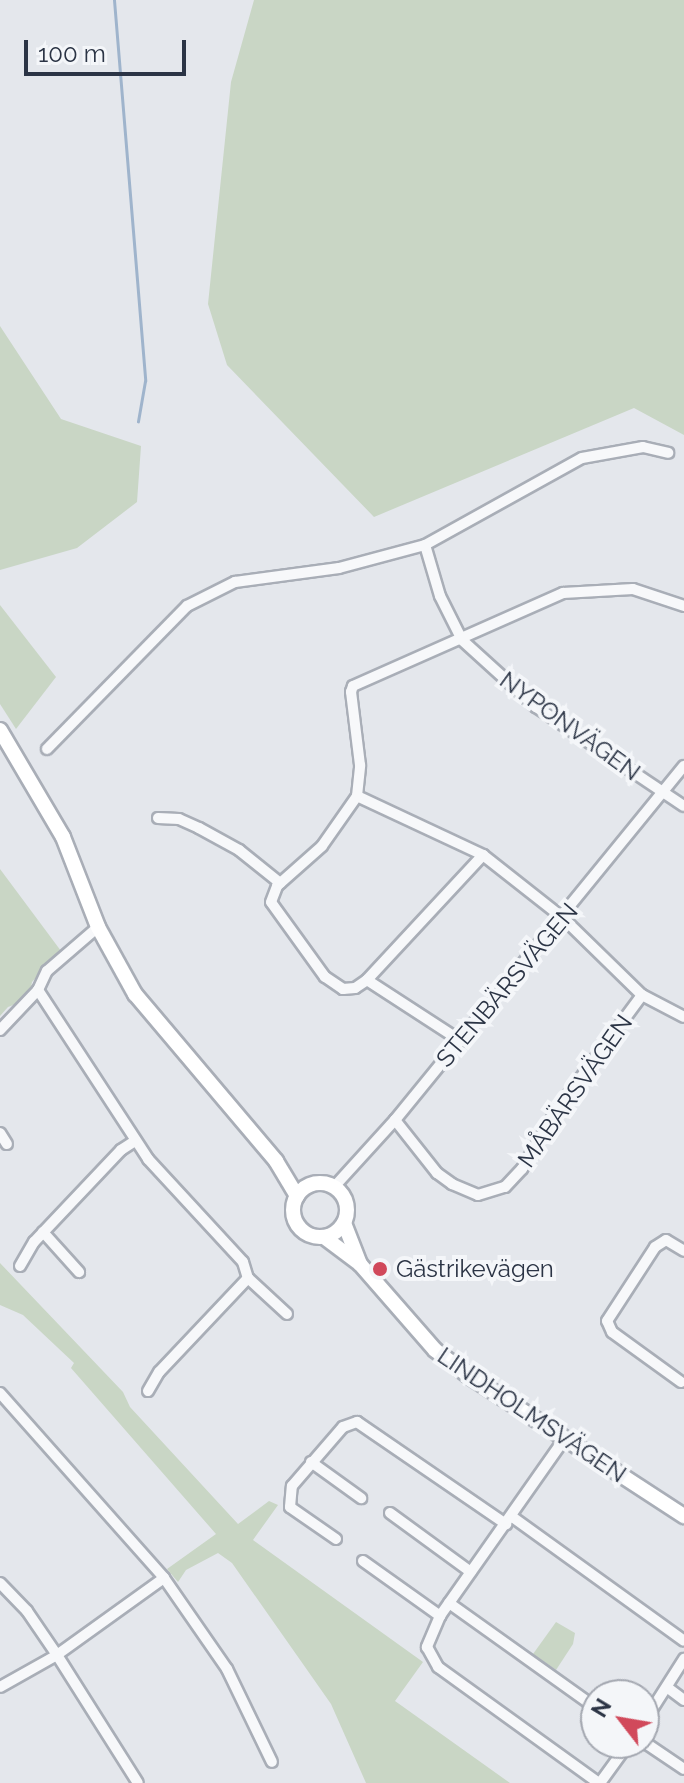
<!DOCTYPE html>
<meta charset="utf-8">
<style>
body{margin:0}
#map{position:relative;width:684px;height:1783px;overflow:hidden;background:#e4e7ec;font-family:Raleway,sans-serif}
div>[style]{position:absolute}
.green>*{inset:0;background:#c9d6c5}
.stream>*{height:3px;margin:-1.5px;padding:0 1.5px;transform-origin:1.5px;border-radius:1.5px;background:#9fb4cc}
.roads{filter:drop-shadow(2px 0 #a9aeb7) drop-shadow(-2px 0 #a9aeb7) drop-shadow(0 2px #a9aeb7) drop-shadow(0 -2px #a9aeb7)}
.street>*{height:10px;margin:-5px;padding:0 5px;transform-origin:5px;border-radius:5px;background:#f7f8fa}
.secondary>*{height:14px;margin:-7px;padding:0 7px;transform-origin:7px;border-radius:7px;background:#fff}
.secondary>.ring{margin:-7px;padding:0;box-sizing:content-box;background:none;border:14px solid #fff;border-radius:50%}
.dots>*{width:22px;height:22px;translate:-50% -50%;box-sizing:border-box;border:4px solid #f4f6f9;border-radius:50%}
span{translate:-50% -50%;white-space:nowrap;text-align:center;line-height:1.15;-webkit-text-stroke:8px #f4f6f9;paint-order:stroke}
.street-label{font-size:24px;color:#2b3445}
.poi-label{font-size:24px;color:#2b3445}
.left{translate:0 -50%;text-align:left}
.north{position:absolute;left:580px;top:1679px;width:80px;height:80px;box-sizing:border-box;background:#f4f6f9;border:2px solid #a4a8b1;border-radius:50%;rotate:301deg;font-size:22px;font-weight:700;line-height:32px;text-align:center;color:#2b3445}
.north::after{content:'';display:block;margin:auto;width:28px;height:36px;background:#d1495b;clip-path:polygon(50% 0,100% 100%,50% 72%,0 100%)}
.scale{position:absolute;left:24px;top:40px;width:162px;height:36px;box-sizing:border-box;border:4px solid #2b3445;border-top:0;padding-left:10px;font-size:24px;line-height:28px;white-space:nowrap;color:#2b3445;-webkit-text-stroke:6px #f4f6f9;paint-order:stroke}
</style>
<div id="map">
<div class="green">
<div style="clip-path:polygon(254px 0,684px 0,684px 435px,634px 408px,374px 517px,227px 365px,208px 304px,231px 82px)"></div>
<div style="clip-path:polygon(0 326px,61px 419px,141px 446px,137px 502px,77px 548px,0 570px)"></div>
<div style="clip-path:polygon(0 605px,56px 677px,16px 729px,0 704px)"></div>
<div style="clip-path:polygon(0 869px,61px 951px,32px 982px,29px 999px,8px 1007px,0 1016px)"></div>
<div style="clip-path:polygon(0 1263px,123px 1392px,130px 1407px,238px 1524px,269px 1501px,278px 1505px,253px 1540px,423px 1662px,395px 1701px,510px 1783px,366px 1783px,331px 1704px,232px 1563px,218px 1553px,186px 1570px,178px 1582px,167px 1569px,216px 1534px,71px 1368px,74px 1363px,23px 1315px,0 1305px)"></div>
<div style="clip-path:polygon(556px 1622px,575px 1633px,573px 1644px,556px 1670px,533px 1654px)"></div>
</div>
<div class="stream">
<div style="left:114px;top:0;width:382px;rotate:85.3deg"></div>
<div style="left:145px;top:381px;width:41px;rotate:99.9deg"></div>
</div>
<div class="roads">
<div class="street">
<div style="left:425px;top:545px;width:53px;rotate:73.6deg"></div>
<div style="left:440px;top:596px;width:49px;rotate:63.4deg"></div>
<div style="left:462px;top:640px;width:100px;rotate:42.2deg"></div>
<div style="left:536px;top:707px;width:178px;rotate:33.8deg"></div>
<div style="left:47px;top:749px;width:200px;rotate:-45.6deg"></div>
<div style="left:187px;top:606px;width:54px;rotate:-26.6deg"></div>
<div style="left:235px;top:582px;width:105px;rotate:-7.7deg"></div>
<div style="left:339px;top:568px;width:89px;rotate:-15deg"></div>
<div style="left:425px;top:545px;width:179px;rotate:-29deg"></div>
<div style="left:582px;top:458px;width:62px;rotate:-10.2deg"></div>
<div style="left:643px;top:447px;width:26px;rotate:13deg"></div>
<div style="left:357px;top:796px;width:139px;rotate:25.1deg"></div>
<div style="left:483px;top:855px;width:102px;rotate:38.2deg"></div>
<div style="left:563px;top:918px;width:110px;rotate:44.3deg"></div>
<div style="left:642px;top:995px;width:47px;rotate:27.6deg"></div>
<div style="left:158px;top:818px;width:21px;rotate:3deg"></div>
<div style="left:179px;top:819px;width:22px;rotate:24deg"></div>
<div style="left:199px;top:828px;width:46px;rotate:28.8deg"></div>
<div style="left:239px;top:850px;width:53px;rotate:38.8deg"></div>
<div style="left:483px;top:855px;width:171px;rotate:132.9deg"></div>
<div style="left:367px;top:980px;width:14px;rotate:146deg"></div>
<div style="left:355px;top:988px;width:12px;rotate:175deg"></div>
<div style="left:343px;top:989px;width:22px;rotate:-146deg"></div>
<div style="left:325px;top:977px;width:92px;rotate:-125.8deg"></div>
<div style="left:271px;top:902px;width:17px;rotate:-69deg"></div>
<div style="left:277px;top:886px;width:60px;rotate:-41.6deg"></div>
<div style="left:322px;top:846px;width:61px;rotate:-55deg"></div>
<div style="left:357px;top:796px;width:31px;rotate:-84deg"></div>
<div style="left:360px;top:765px;width:74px;rotate:-97deg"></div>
<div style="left:351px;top:692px;width:6px;rotate:-72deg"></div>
<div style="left:353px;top:686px;width:230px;rotate:-23.9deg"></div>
<div style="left:563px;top:593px;width:70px;rotate:-3.3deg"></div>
<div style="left:633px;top:589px;width:54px;rotate:18.4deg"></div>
<div style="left:367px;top:980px;width:112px;rotate:33deg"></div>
<div style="left:38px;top:990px;width:202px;rotate:56.9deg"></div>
<div style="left:148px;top:1159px;width:140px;rotate:47.3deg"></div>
<div style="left:243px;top:1262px;width:17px;rotate:73deg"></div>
<div style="left:248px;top:1278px;width:129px;rotate:133.4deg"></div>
<div style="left:159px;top:1372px;width:22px;rotate:120deg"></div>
<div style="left:0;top:1030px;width:55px;rotate:-46.5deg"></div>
<div style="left:38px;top:990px;width:21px;rotate:-65deg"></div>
<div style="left:47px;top:971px;width:67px;rotate:-40.8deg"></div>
<div style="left:395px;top:1120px;width:68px;rotate:51.6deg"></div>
<div style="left:437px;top:1173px;width:19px;rotate:36deg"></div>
<div style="left:452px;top:1184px;width:28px;rotate:23deg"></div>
<div style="left:478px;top:1195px;width:28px;rotate:-17deg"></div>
<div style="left:505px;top:1187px;width:25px;rotate:-47deg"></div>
<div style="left:522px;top:1169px;width:69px;rotate:-59.3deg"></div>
<div style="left:557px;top:1110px;width:143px;rotate:-53.5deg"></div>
<div style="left:0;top:1133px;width:13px;rotate:58deg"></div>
<div style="left:334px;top:1187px;width:91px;rotate:-47.7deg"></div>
<div style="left:395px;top:1120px;width:457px;rotate:-50.8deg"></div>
<div style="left:43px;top:1232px;width:54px;rotate:48deg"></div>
<div style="left:20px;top:1266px;width:28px;rotate:-60deg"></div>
<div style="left:34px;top:1242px;width:127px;rotate:-46.6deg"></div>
<div style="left:121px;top:1150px;width:17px;rotate:-33deg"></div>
<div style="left:248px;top:1278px;width:53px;rotate:42.7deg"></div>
<div style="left:681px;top:1382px;width:85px;rotate:-144.1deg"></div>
<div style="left:612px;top:1332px;width:12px;rotate:-114deg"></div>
<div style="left:607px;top:1321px;width:88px;rotate:-57deg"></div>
<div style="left:655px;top:1247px;width:13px;rotate:-32deg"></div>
<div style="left:666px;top:1240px;width:21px;rotate:31deg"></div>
<div style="left:0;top:1393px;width:247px;rotate:48.4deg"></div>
<div style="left:164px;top:1578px;width:132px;rotate:144.3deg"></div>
<div style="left:57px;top:1655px;width:65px;rotate:150.7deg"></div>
<div style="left:565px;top:1438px;width:218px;rotate:125.1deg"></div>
<div style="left:440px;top:1616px;width:34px;rotate:113deg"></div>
<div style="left:427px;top:1647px;width:23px;rotate:61deg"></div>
<div style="left:438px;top:1667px;width:198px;rotate:35.8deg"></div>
<div style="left:311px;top:1462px;width:62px;rotate:35.8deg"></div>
<div style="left:390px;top:1513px;width:100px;rotate:36.1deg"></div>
<div style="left:511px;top:1516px;width:213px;rotate:35.8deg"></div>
<div style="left:336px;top:1539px;width:56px;rotate:-145.2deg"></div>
<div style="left:290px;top:1507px;width:21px;rotate:-85deg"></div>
<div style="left:292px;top:1486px;width:78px;rotate:-49.2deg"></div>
<div style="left:343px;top:1427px;width:15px;rotate:-20deg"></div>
<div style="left:357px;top:1422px;width:181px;rotate:34.4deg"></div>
<div style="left:363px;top:1561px;width:95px;rotate:35.5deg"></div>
<div style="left:164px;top:1578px;width:111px;rotate:55.3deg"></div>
<div style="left:227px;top:1669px;width:103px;rotate:64.2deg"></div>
<div style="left:0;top:1583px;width:39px;rotate:46deg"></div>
<div style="left:27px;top:1611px;width:53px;rotate:55.7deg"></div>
<div style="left:57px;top:1655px;width:151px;rotate:57.7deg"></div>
<div style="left:449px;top:1603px;width:181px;rotate:35.5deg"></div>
<div style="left:668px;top:1688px;width:20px;rotate:37deg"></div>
<div style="left:644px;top:1722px;width:75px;rotate:-57.6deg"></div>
<div style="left:644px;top:1742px;width:48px;rotate:34deg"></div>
<div style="left:600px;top:1783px;width:49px;rotate:-54.1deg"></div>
</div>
<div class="secondary">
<div style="left:0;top:730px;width:124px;rotate:59.5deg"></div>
<div style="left:63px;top:837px;width:97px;rotate:68.7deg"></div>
<div style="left:98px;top:927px;width:77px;rotate:61.1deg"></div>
<div style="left:135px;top:994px;width:219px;rotate:49.8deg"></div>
<div style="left:276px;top:1161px;width:41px;rotate:59deg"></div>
<div class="ring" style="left:293px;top:1183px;width:40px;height:40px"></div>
<div style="left:344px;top:1223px;width:44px;rotate:68.7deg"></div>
<div style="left:324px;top:1237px;width:45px;rotate:36.9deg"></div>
<div style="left:360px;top:1264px;width:114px;rotate:48.9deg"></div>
<div style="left:435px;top:1350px;width:43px;rotate:37.4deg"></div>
<div style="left:469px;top:1376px;width:257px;rotate:33.1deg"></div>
</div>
</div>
<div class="dots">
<div style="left:380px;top:1269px;background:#d1495b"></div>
</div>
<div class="street-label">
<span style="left:570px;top:726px;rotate:36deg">NYPONVÄGEN</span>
<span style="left:507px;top:985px;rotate:-50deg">STENBÄRSVÄGEN</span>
<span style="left:575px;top:1091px;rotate:-55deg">MÅBÄRSVÄGEN</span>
<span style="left:532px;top:1415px;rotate:34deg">LINDHOLMSVÄGEN</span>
</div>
<div class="poi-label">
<span class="left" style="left:396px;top:1269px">Gästrikevägen</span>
</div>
<div class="north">N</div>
<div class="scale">100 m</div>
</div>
